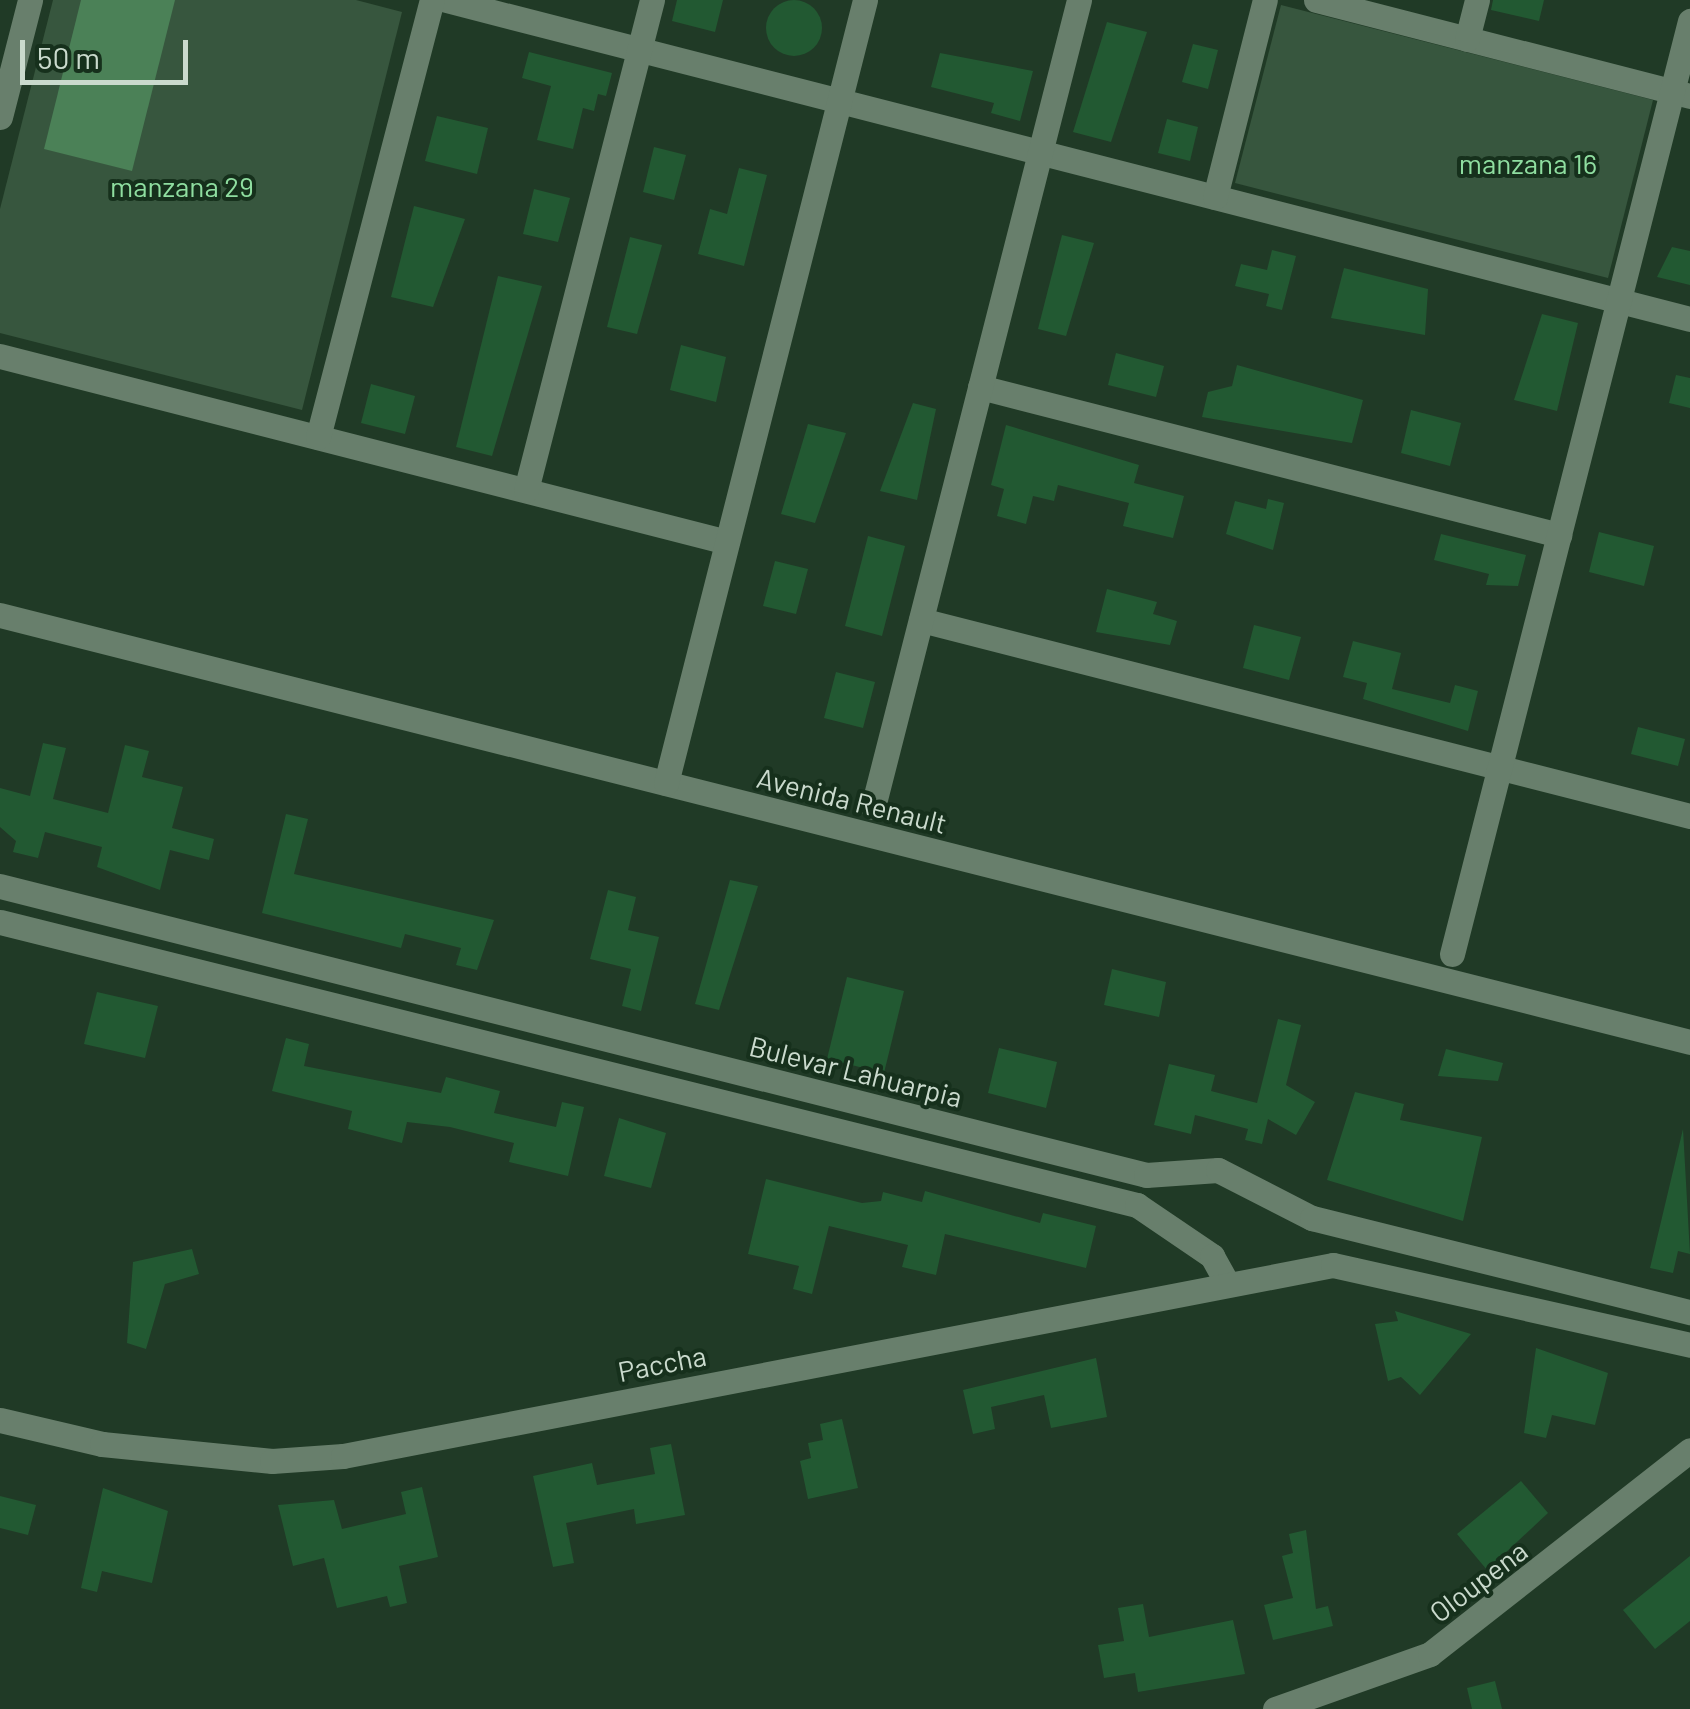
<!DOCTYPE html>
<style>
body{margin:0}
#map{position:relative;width:1690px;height:1709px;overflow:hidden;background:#203a26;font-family:Barlow,sans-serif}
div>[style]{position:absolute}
.green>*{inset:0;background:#37563e}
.water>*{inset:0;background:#4b8157}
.building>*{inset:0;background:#225932}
.round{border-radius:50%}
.minor>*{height:25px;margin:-12.5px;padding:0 12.5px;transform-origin:12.5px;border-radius:12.5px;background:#687f6c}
span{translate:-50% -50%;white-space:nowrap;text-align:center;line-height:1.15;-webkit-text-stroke:8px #16301c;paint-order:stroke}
.park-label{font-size:28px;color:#8fdea0}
.street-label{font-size:28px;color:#cadacd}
.scale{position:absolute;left:20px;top:40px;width:168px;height:45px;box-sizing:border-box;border:5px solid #cadacd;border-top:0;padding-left:12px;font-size:30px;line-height:35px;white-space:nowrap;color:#cadacd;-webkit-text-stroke:8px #16301c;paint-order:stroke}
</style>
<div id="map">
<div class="green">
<div style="clip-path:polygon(53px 0,356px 0,402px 12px,302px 410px,0 333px,0 209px)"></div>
<div style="clip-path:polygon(1281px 5px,1653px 100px,1608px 278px,1235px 183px)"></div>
</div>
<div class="water">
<div style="clip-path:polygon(81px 0,175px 0,132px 171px,44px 149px)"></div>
</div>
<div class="building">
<div class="round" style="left:766px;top:0;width:56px;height:56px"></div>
<div style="clip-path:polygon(677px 0,723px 0,715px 32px,672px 21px)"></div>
<div style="clip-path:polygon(1493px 0,1544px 0,1539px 21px,1491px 10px)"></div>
<div style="clip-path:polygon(1107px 22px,1147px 32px,1111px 142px,1073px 132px)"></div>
<div style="clip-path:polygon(1193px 44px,1218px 50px,1208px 89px,1182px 82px)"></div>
<div style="clip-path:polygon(529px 52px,612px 73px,606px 96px,598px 94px,594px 111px,583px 108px,573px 149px,537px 140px,551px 86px,522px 78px)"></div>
<div style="clip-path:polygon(940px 53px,1033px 71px,1020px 121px,991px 113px,994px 103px,931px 87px)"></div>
<div style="clip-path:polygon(437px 116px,488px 128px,477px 174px,425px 161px)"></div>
<div style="clip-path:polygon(1167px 119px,1198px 127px,1190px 161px,1158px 153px)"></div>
<div style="clip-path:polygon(654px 147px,686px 155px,674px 200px,643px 192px)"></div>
<div style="clip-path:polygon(739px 168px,767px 175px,744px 266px,698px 254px,710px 209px,727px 214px)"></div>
<div style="clip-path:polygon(534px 189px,570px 198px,558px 242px,523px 234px)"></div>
<div style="clip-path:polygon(414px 206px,465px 219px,433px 307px,391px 297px)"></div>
<div style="clip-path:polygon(1062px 235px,1094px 243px,1066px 336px,1038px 329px)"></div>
<div style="clip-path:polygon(630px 237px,662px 245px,637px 334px,607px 327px)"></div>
<div style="clip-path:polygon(1672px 247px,1690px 251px,1690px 285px,1657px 277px)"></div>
<div style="clip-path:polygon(1272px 250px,1296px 256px,1282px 310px,1266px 306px,1269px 294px,1235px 286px,1241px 264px,1267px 270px)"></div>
<div style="clip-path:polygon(1344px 268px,1428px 289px,1425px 335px,1331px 318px)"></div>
<div style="clip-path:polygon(498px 276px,542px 286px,492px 456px,456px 447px)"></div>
<div style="clip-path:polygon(1542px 314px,1578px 323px,1557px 411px,1514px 400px)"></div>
<div style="clip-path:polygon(681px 345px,726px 357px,716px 402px,670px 390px)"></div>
<div style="clip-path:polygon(1116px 353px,1164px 366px,1156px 397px,1108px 385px)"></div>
<div style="clip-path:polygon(1237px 365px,1363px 400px,1352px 443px,1202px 417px,1208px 392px,1232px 386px)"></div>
<div style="clip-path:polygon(1676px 375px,1690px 378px,1690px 408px,1669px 403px)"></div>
<div style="clip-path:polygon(371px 384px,415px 396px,405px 434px,361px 423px)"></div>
<div style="clip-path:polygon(913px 403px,936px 409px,917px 500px,880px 491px)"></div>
<div style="clip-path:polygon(1411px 410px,1461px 423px,1450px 466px,1401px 453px)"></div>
<div style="clip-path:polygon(808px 424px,846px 433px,815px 523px,781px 514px)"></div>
<div style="clip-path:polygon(1006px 425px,1139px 465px,1134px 483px,1184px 496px,1173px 538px,1123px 526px,1129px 503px,1058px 485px,1054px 501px,1033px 496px,1026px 524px,997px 516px,1004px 489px,991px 485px)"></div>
<div style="clip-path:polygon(1268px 499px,1284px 503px,1273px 550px,1226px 534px,1235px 501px,1266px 509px)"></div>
<div style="clip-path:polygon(1599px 532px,1654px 546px,1644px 586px,1589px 572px)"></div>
<div style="clip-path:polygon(1441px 534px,1526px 555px,1518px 586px,1486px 585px,1489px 574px,1434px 560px)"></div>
<div style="clip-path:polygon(868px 536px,905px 546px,882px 636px,845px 626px)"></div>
<div style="clip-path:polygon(775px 561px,808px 569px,796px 614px,763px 606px)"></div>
<div style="clip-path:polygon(1107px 589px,1157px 602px,1153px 614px,1177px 621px,1170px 645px,1096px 632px)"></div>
<div style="clip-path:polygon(1254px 625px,1301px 637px,1289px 680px,1243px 668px)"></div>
<div style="clip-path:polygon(1353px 641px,1401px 653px,1392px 689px,1450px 703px,1455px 685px,1478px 691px,1468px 731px,1363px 699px,1367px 683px,1343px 677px)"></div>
<div style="clip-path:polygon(836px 672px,875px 682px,863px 728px,824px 718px)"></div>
<div style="clip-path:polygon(1638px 727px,1685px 739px,1678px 766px,1631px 754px)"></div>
<div style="clip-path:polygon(43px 743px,66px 748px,53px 799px,108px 813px,125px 745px,149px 751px,142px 777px,183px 787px,172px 828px,214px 839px,209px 860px,170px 850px,160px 890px,97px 867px,102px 847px,45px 832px,38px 858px,13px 852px,16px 841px,0 827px,0 788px,30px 796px)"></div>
<div style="clip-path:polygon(286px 814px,308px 819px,294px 874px,494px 920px,477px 970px,456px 965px,461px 948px,405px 934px,401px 948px,262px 913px)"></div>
<div style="clip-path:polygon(730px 880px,758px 886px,719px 1010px,695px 1004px)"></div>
<div style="clip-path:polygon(608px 890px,636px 897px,628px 930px,659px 937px,641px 1011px,622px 1006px,631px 969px,590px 959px)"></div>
<div style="clip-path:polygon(1112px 969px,1166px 982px,1159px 1017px,1104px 1005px)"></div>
<div style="clip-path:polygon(847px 977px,904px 991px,884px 1073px,827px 1059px)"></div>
<div style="clip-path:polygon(97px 992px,158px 1006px,145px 1058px,84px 1044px)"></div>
<div style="clip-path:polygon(1278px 1019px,1301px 1025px,1286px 1085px,1315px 1102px,1296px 1135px,1268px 1119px,1262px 1144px,1245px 1140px,1248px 1129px,1195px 1115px,1191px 1134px,1154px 1125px,1169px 1064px,1215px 1075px,1211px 1091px,1257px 1103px)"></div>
<div style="clip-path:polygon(286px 1038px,309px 1044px,304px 1066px,441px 1093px,446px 1077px,500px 1091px,494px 1113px,556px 1127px,562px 1102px,584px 1107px,568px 1176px,509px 1162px,514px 1143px,450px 1127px,407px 1122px,402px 1143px,348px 1129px,352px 1111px,272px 1091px)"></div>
<div style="clip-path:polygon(999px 1048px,1057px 1062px,1046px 1108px,988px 1093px)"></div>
<div style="clip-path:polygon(1446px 1049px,1503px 1063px,1498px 1081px,1438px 1076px)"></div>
<div style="clip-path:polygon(1355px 1092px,1404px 1104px,1400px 1120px,1482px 1137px,1463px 1221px,1327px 1180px)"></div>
<div style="clip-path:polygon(619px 1118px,666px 1133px,651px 1188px,604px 1176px)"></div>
<div style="clip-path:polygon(1683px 1129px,1690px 1254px,1678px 1251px,1673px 1273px,1650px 1268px)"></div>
<div style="clip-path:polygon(766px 1179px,862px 1203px,881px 1201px,883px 1192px,922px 1202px,925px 1191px,1040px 1223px,1043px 1213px,1096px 1226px,1086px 1268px,945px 1234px,936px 1275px,902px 1267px,908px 1245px,829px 1226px,812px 1294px,793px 1289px,799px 1266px,748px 1254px)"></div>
<div style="clip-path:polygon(192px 1249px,199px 1274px,165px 1284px,146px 1349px,127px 1343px,133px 1262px)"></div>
<div style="clip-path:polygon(1395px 1311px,1471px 1334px,1420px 1395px,1401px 1377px,1388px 1381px,1375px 1324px,1398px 1321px)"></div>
<div style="clip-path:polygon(1536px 1348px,1608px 1373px,1595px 1425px,1552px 1415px,1546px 1438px,1524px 1433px)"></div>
<div style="clip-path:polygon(1096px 1358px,1107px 1417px,1051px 1428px,1044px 1395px,991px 1407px,995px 1429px,973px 1434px,963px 1390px)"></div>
<div style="clip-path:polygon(842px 1419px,858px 1488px,808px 1499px,800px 1461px,811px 1458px,808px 1443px,823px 1440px,820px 1424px)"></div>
<div style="clip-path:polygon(671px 1444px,685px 1515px,636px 1524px,634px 1509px,566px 1523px,574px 1563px,553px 1567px,533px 1476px,592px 1463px,597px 1485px,655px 1474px,650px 1448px)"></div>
<div style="clip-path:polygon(1521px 1481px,1548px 1513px,1487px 1570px,1457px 1534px)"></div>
<div style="clip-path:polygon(422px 1487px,438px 1557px,399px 1566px,407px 1603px,390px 1607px,387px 1596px,337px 1608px,324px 1558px,293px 1566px,278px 1505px,334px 1500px,342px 1529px,406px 1514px,401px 1492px)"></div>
<div style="clip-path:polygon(103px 1488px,168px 1511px,152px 1583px,102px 1571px,97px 1592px,81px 1588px)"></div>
<div style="clip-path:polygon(0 1496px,36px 1505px,28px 1535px,0 1528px)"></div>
<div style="clip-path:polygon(1306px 1530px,1316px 1609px,1328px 1606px,1333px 1626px,1273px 1640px,1264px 1605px,1293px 1598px,1282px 1556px,1293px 1553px,1289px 1534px)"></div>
<div style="clip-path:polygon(1690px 1556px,1690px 1621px,1655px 1649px,1623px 1610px)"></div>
<div style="clip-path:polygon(1143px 1604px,1149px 1637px,1233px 1620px,1245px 1674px,1138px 1692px,1135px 1673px,1104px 1678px,1098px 1645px,1124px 1641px,1118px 1608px)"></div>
<div style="clip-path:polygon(1495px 1681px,1502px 1709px,1472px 1709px,1467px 1688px)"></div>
</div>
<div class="minor">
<div style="left:446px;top:0;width:1284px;rotate:14.38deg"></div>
<div style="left:1316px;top:0;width:386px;rotate:14.4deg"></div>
<div style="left:1467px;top:39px;width:40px;rotate:-75.6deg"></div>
<div style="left:0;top:117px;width:121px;rotate:-75.6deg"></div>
<div style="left:1215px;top:197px;width:203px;rotate:-75.8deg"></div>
<div style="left:0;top:356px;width:750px;rotate:14.35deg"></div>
<div style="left:980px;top:387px;width:598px;rotate:14.34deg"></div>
<div style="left:318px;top:437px;width:452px;rotate:-75.4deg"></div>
<div style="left:526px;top:490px;width:506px;rotate:-75.58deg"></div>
<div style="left:0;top:615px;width:1743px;rotate:14.18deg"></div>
<div style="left:921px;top:620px;width:794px;rotate:14.3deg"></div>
<div style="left:666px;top:783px;width:808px;rotate:-75.74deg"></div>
<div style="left:873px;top:807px;width:833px;rotate:-75.68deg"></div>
<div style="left:0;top:886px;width:1182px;rotate:14.15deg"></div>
<div style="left:1146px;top:1175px;width:72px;rotate:-4deg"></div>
<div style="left:1218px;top:1170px;width:106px;rotate:27.1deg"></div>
<div style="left:1312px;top:1218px;width:390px;rotate:14deg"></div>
<div style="left:0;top:922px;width:1172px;rotate:13.98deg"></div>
<div style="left:1137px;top:1205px;width:91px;rotate:34.2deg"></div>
<div style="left:1212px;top:1256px;width:31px;rotate:61deg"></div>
<div style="left:1452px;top:954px;width:963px;rotate:-75.69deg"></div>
<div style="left:0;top:1420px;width:105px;rotate:13.2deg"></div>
<div style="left:102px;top:1444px;width:171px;rotate:5.7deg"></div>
<div style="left:272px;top:1461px;width:71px;rotate:-4deg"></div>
<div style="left:343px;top:1456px;width:1008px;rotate:-10.92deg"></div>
<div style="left:1333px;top:1265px;width:366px;rotate:12.6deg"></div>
<div style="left:1275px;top:1709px;width:164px;rotate:-19.5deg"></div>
<div style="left:1430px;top:1654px;width:330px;rotate:-38.1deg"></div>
</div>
<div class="park-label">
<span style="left:1528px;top:163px">manzana 16</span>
<span style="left:182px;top:186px">manzana 29</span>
</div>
<div class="street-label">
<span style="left:852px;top:800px;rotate:14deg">Avenida Renault</span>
<span style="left:856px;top:1071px;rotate:14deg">Bulevar Lahuarpia</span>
<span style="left:662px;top:1363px;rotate:-11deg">Paccha</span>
<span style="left:1478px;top:1581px;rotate:-37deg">Oloupena</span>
</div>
<div class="scale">50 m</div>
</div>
